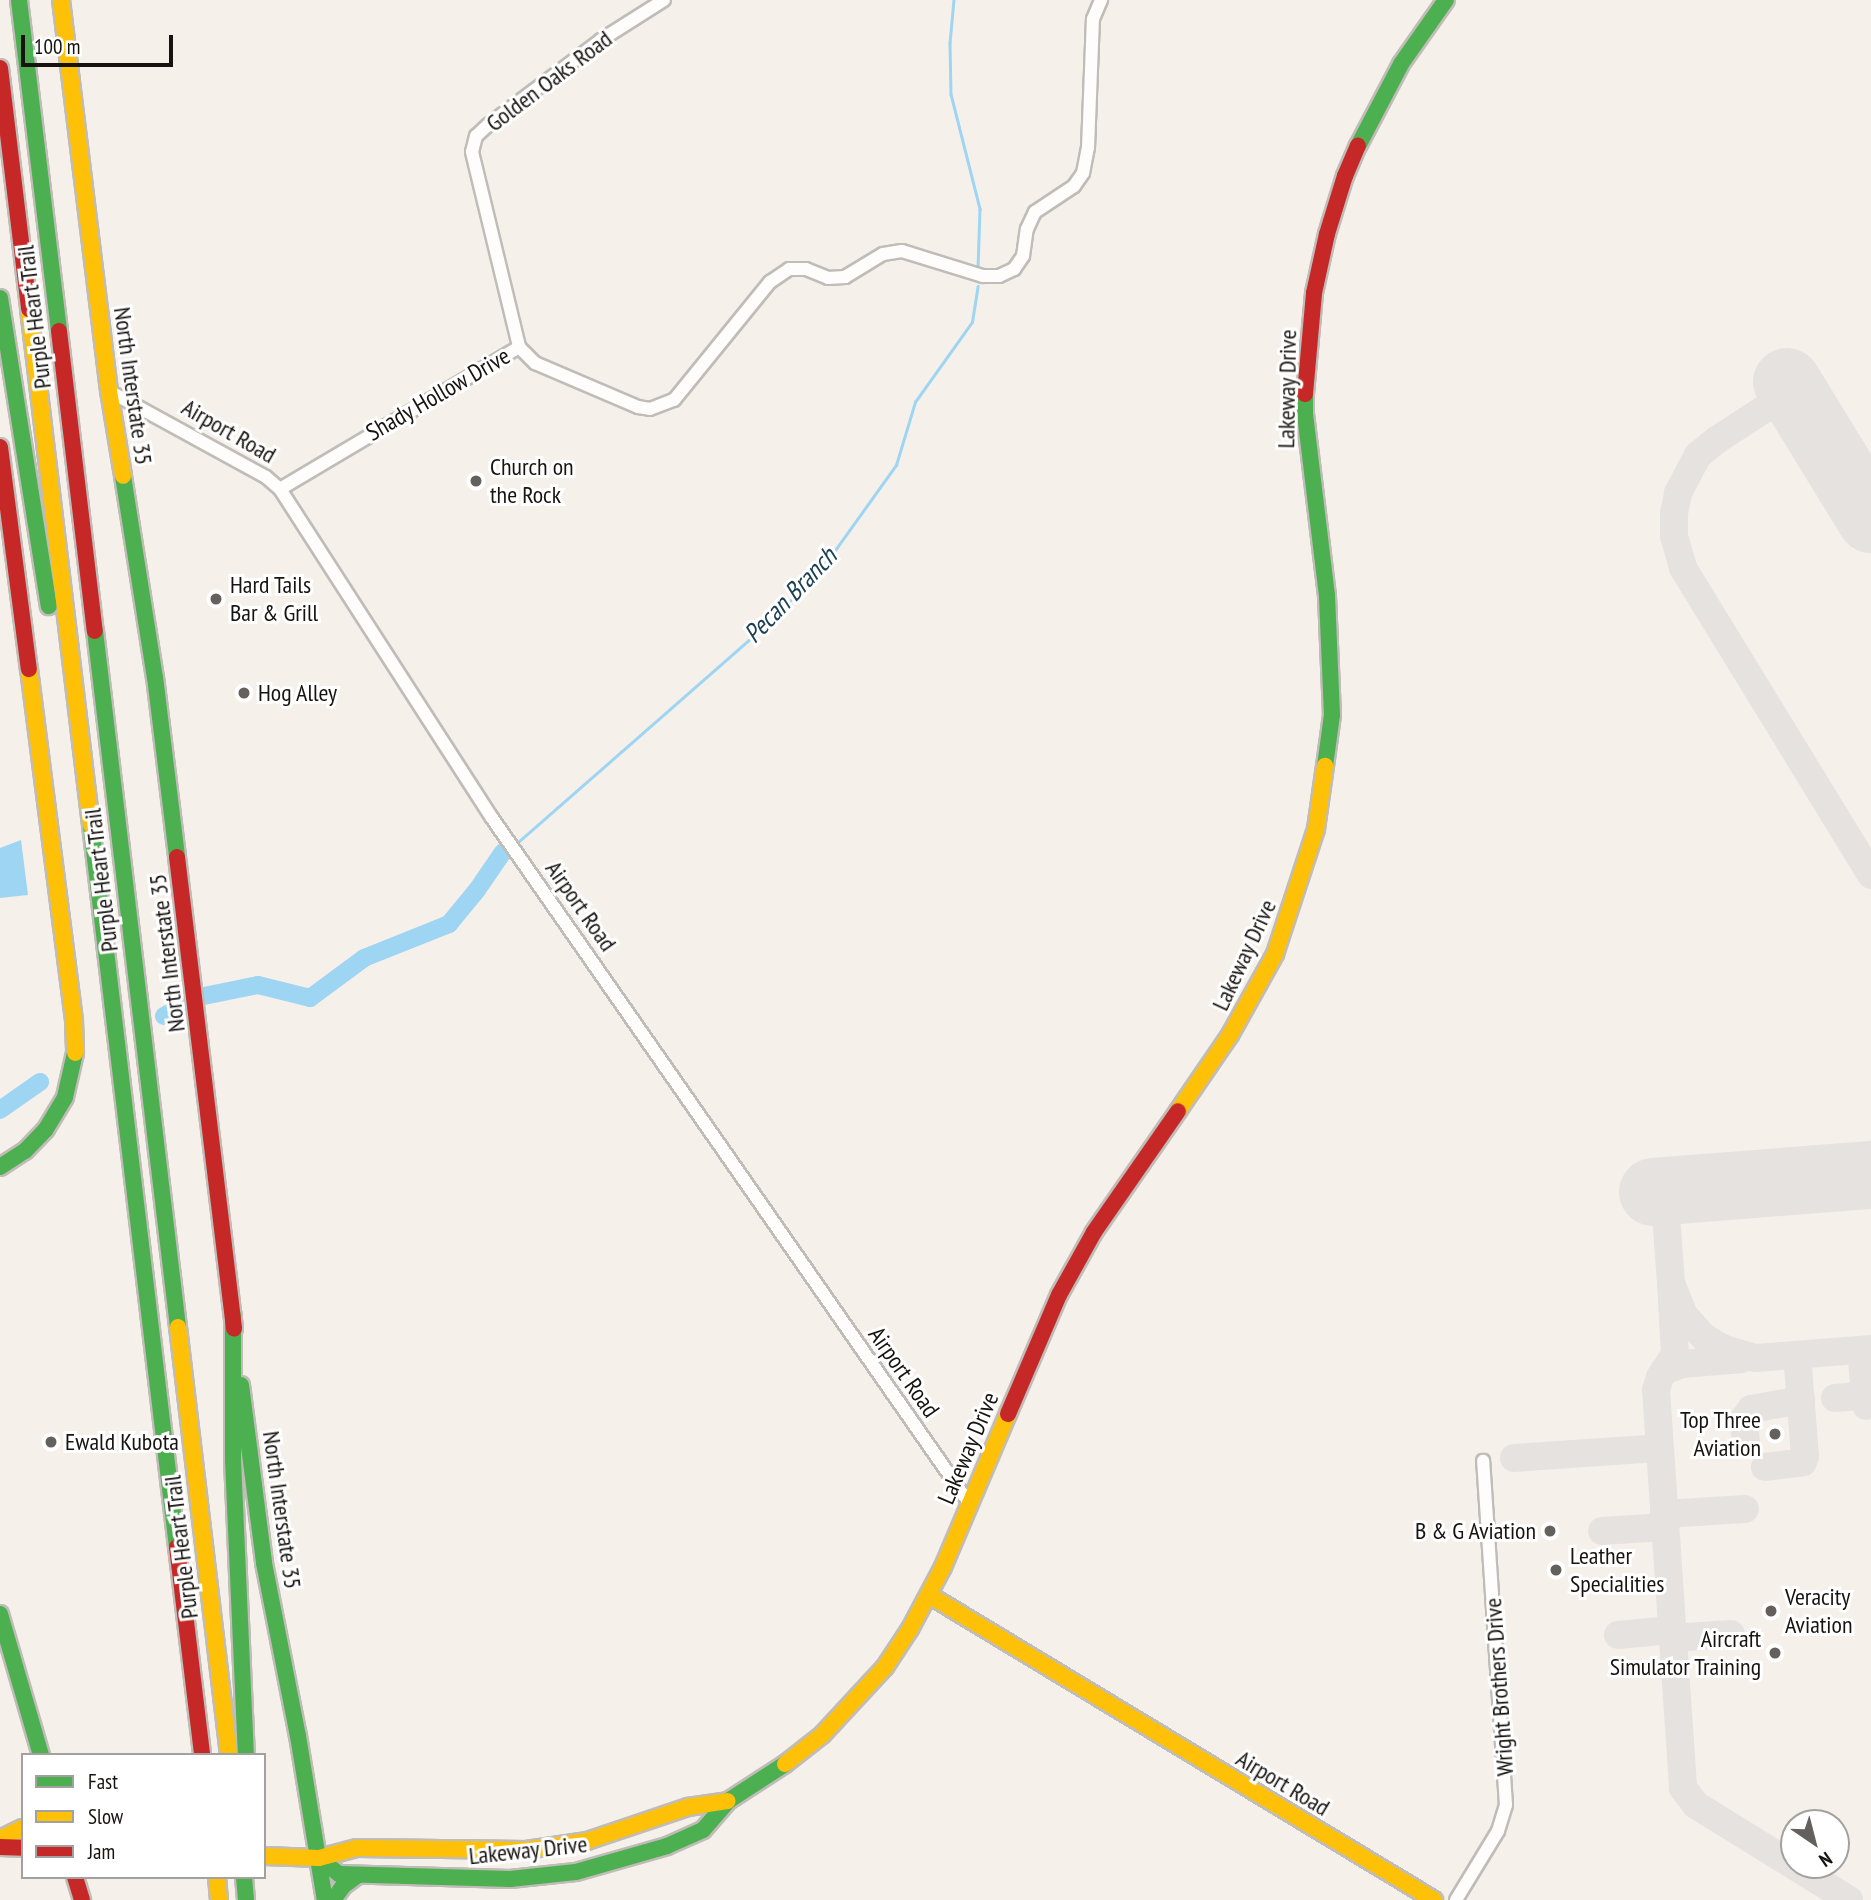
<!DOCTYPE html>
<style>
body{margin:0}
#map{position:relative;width:1871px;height:1900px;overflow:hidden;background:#f6f0eb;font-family:"PT Sans Narrow",sans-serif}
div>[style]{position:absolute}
.water>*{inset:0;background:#9ed5f3}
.stream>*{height:2.5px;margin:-1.25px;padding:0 1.25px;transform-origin:1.25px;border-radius:1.25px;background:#9ed5f3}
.river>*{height:18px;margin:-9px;padding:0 9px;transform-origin:9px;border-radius:9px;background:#9ed5f3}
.taxiway>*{height:28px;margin:-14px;padding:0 14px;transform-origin:14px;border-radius:14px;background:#e6e2e0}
.runway>*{height:68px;margin:-34px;padding:0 34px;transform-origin:34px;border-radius:34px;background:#e6e2e0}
.roads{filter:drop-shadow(2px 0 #c0bcb8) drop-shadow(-2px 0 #c0bcb8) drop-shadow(0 2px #c0bcb8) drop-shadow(0 -2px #c0bcb8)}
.street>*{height:12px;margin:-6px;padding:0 6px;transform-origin:6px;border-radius:6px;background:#fefdfc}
.fast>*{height:16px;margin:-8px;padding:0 8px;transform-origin:8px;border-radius:8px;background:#4caf50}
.slow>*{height:16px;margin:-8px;padding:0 8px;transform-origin:8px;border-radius:8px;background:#ffc107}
.jam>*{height:16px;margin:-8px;padding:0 8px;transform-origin:8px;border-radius:8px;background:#c62828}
.dots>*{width:19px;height:19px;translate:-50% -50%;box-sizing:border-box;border:4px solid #fff;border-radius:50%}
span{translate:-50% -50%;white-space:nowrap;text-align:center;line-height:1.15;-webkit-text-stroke:6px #fff;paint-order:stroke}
.street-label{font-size:24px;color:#161310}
.poi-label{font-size:24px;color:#161310}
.left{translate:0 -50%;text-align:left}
.right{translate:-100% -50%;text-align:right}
.water-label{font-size:26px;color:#1c4053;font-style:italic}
.legend{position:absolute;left:21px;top:1753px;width:245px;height:126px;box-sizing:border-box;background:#fff;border:2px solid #a2a19f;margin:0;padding:9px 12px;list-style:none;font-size:21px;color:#161310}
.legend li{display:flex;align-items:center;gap:14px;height:35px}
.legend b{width:35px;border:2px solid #a2a19f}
.north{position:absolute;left:1780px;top:1809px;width:70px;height:70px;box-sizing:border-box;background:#fff;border:2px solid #a2a19f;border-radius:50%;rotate:145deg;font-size:19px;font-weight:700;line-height:28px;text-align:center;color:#161310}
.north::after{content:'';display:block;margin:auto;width:24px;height:32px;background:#64605d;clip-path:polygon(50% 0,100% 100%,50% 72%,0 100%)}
.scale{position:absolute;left:21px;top:35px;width:152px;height:32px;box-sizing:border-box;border:4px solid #161310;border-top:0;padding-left:9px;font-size:21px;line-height:24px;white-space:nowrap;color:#161310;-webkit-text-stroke:5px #fff;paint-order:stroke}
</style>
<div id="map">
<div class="water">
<div style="clip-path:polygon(21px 840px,28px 895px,0 898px,0 848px)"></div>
</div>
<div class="stream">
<div style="left:954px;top:0;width:43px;rotate:95.3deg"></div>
<div style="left:950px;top:43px;width:51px;rotate:88.9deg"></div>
<div style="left:951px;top:94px;width:119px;rotate:75.8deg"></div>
<div style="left:980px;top:209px;width:59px;rotate:91.9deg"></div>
<div style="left:517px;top:843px;width:342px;rotate:-41.2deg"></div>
<div style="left:774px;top:618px;width:79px;rotate:-47deg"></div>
<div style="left:828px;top:560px;width:117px;rotate:-54.4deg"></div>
<div style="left:896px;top:465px;width:66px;rotate:-73.2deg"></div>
<div style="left:915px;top:402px;width:98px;rotate:-54.5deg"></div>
<div style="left:972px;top:322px;width:36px;rotate:-81deg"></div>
</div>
<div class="river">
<div style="left:204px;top:996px;width:55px;rotate:-11.5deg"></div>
<div style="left:258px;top:985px;width:54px;rotate:14deg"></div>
<div style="left:310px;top:998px;width:67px;rotate:-36.5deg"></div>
<div style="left:364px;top:958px;width:92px;rotate:-21.8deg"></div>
<div style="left:449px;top:924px;width:44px;rotate:-50.5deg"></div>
<div style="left:477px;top:890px;width:46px;rotate:-55.6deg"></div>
<div style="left:164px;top:1016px;width:24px;rotate:-28deg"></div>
<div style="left:0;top:1110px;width:49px;rotate:-35deg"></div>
</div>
<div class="taxiway">
<div style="left:1797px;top:397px;width:29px;rotate:162deg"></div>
<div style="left:1769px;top:406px;width:61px;rotate:147.1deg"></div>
<div style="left:1718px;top:439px;width:26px;rotate:141deg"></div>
<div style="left:1698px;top:455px;width:43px;rotate:117.8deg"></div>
<div style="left:1678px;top:493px;width:20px;rotate:101deg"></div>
<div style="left:1674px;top:513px;width:23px;rotate:90deg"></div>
<div style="left:1674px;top:536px;width:33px;rotate:74deg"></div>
<div style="left:1683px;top:568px;width:360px;rotate:58.5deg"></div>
<div style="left:1677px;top:1190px;width:27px;rotate:114deg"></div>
<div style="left:1666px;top:1215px;width:68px;rotate:85.8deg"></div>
<div style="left:1671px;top:1283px;width:35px;rotate:68deg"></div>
<div style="left:1684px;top:1315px;width:30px;rotate:48deg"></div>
<div style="left:1704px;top:1337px;width:23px;rotate:31deg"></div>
<div style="left:1724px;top:1349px;width:33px;rotate:16deg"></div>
<div style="left:1756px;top:1358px;width:115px;rotate:-4.5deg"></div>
<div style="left:1671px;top:1283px;width:71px;rotate:86.8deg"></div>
<div style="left:1675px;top:1354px;width:27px;rotate:123deg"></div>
<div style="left:1660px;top:1377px;width:14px;rotate:107deg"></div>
<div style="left:1656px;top:1390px;width:399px;rotate:86.1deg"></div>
<div style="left:1683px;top:1788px;width:21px;rotate:53deg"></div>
<div style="left:1696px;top:1805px;width:180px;rotate:31.8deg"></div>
<div style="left:1861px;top:1350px;width:56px;rotate:84.9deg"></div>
<div style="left:1664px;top:1371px;width:19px;rotate:-21deg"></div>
<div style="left:1682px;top:1364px;width:60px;rotate:-4.8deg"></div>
<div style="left:1835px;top:1398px;width:36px;rotate:-5deg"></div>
<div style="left:1746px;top:1443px;width:24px;rotate:-95deg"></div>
<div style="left:1744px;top:1419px;width:12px;rotate:-55deg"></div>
<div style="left:1751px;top:1409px;width:51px;rotate:-10.2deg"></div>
<div style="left:1514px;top:1458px;width:145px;rotate:-3.9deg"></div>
<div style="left:1765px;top:1467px;width:38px;rotate:-7deg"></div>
<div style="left:1803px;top:1462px;width:6px;rotate:-72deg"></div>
<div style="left:1805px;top:1456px;width:101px;rotate:-94.5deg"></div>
<div style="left:1664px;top:1514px;width:81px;rotate:-3.5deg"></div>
<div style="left:1602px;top:1531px;width:62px;rotate:-3.7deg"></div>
<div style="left:1618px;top:1635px;width:53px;rotate:-5.4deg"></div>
<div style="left:1672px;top:1638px;width:59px;rotate:-3.9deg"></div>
</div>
<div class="runway">
<div style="left:1787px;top:382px;width:161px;rotate:58.5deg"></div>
<div style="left:1653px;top:1192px;width:219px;rotate:-4.5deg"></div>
</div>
<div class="roads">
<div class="street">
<div style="left:664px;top:0;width:75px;rotate:147.6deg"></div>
<div style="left:601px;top:40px;width:141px;rotate:143deg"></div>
<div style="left:488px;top:125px;width:16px;rotate:137deg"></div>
<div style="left:476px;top:136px;width:16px;rotate:104deg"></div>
<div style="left:472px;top:152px;width:201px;rotate:76.4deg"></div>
<div style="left:519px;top:347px;width:23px;rotate:45deg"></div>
<div style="left:535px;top:363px;width:112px;rotate:23.1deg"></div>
<div style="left:638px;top:407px;width:12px;rotate:9deg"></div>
<div style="left:650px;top:409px;width:26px;rotate:-21deg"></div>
<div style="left:674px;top:400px;width:152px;rotate:-50.9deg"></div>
<div style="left:770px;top:282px;width:23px;rotate:-34deg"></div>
<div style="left:789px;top:269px;width:17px"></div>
<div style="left:806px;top:269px;width:24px;rotate:22deg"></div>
<div style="left:828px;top:278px;width:17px;rotate:-3deg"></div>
<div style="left:845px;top:277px;width:44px;rotate:-31.2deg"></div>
<div style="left:883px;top:254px;width:19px;rotate:-9deg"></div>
<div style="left:902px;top:251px;width:85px;rotate:17.2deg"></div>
<div style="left:983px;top:276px;width:16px"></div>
<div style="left:999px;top:276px;width:17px;rotate:-25deg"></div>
<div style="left:1014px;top:269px;width:16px;rotate:-55deg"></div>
<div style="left:1023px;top:256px;width:27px;rotate:-82deg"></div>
<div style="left:1027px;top:229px;width:19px;rotate:-65deg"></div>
<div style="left:1035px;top:212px;width:47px;rotate:-33.7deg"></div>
<div style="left:1074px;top:186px;width:16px;rotate:-55deg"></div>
<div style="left:1083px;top:173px;width:25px;rotate:-79deg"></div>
<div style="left:1088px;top:148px;width:129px;rotate:-87.8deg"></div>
<div style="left:1093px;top:19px;width:21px;rotate:-67deg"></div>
<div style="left:109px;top:391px;width:179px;rotate:28.7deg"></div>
<div style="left:266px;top:477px;width:18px;rotate:41deg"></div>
<div style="left:280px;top:489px;width:391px;rotate:57.2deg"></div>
<div style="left:492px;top:818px;width:835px;rotate:55.15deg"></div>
<div style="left:280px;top:489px;width:278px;rotate:-30.7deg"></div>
<div style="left:1456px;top:1900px;width:81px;rotate:-58.7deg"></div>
<div style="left:1498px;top:1831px;width:27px;rotate:-73deg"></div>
<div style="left:1506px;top:1805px;width:345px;rotate:-93.8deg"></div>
</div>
<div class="fast">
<div style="left:19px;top:0;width:333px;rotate:83.1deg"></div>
<div style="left:1358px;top:146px;width:93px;rotate:-62.3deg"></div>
<div style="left:1401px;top:64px;width:78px;rotate:-54.9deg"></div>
<div style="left:0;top:298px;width:312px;rotate:81deg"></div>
<div style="left:1305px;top:394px;width:20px;rotate:90deg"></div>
<div style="left:1305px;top:414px;width:183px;rotate:83.1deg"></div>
<div style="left:1327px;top:596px;width:119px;rotate:87.6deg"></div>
<div style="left:1332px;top:715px;width:51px;rotate:97.8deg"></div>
<div style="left:123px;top:476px;width:204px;rotate:81deg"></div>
<div style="left:155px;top:677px;width:181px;rotate:83deg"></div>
<div style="left:95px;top:631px;width:701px;rotate:83.2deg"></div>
<div style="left:91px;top:825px;width:727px;rotate:83.21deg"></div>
<div style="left:0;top:1167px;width:30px;rotate:-33deg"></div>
<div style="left:25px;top:1151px;width:30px;rotate:-46deg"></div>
<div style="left:46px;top:1129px;width:37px;rotate:-59deg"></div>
<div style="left:65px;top:1097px;width:45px;rotate:-77.2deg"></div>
<div style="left:233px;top:1316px;width:144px;rotate:90deg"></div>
<div style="left:233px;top:1460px;width:295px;rotate:87.5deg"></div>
<div style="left:241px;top:1385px;width:179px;rotate:82.6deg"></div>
<div style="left:264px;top:1563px;width:176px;rotate:78.9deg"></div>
<div style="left:298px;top:1736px;width:166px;rotate:80.7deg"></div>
<div style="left:0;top:1614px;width:147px;rotate:73.8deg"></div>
<div style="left:319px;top:1858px;width:26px;rotate:39deg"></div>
<div style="left:339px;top:1874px;width:171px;rotate:1.7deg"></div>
<div style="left:510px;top:1879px;width:66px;rotate:-6.1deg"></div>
<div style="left:576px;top:1872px;width:95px;rotate:-15.9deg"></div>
<div style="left:667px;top:1846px;width:39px;rotate:-24deg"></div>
<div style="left:703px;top:1830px;width:38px;rotate:-49deg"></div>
<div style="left:728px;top:1801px;width:68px;rotate:-33deg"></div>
<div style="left:244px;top:1877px;width:23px;rotate:85deg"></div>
<div style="left:333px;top:1900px;width:17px;rotate:-54deg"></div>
<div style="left:343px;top:1886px;width:19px;rotate:-36deg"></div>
</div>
<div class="slow">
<div style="left:61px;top:0;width:394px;rotate:83deg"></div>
<div style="left:109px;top:391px;width:86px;rotate:80.6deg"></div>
<div style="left:29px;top:309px;width:520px;rotate:83.15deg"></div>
<div style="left:29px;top:669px;width:355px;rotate:82.7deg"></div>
<div style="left:74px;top:1021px;width:32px;rotate:88deg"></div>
<div style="left:1178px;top:1111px;width:92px;rotate:-55.6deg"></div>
<div style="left:1230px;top:1035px;width:93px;rotate:-60.9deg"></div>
<div style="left:1275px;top:954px;width:132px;rotate:-71.8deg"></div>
<div style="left:1316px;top:829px;width:64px;rotate:-81.9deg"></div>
<div style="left:178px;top:1327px;width:431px;rotate:83.2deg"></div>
<div style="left:929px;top:1595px;width:590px;rotate:31.13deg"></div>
<div style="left:785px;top:1764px;width:47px;rotate:-38.1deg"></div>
<div style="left:822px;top:1735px;width:93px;rotate:-47.2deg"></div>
<div style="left:885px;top:1667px;width:45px;rotate:-56.7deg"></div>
<div style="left:910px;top:1629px;width:70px;rotate:-62deg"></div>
<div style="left:943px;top:1567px;width:166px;rotate:-67deg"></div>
<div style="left:0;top:1839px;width:25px;rotate:-26deg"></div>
<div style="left:264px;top:1856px;width:55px;rotate:2.1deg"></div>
<div style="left:319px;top:1858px;width:39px;rotate:-15deg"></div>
<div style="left:357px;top:1848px;width:169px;rotate:0.7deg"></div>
<div style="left:526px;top:1850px;width:62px;rotate:-8.4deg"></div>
<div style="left:587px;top:1841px;width:107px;rotate:-18.6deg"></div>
<div style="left:688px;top:1807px;width:40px;rotate:-8.5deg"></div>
<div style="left:217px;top:1877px;width:23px;rotate:85deg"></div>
</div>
<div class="jam">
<div style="left:0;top:68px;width:243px;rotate:83.1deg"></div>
<div style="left:59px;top:331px;width:302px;rotate:83.2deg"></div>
<div style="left:1305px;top:394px;width:101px;rotate:-84.9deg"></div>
<div style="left:1314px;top:293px;width:60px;rotate:-77.6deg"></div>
<div style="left:1327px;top:234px;width:61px;rotate:-72.8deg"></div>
<div style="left:1345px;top:176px;width:33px;rotate:-67deg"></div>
<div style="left:0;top:447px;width:224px;rotate:82.6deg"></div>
<div style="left:177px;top:857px;width:475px;rotate:83.1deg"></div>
<div style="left:1008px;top:1414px;width:129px;rotate:-66.8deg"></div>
<div style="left:1059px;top:1295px;width:72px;rotate:-60.9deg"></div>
<div style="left:1094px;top:1232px;width:147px;rotate:-55.2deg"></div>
<div style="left:177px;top:1547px;width:209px;rotate:83.1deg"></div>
<div style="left:0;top:1847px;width:23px;rotate:2deg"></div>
<div style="left:75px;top:1877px;width:24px;rotate:73deg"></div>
</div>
</div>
<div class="dots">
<div style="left:476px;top:481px;background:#64605d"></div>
<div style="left:216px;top:599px;background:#64605d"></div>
<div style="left:244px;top:693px;background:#64605d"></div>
<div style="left:1775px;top:1434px;background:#64605d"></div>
<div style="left:51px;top:1442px;background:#64605d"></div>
<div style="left:1550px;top:1531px;background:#64605d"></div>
<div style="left:1556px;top:1570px;background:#64605d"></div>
<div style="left:1771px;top:1611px;background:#64605d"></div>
<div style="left:1775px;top:1653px;background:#64605d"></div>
</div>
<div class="street-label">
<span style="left:549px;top:81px;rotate:-37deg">Golden Oaks Road</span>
<span style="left:34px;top:317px;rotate:-97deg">Purple Heart Trail</span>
<span style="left:133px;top:386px;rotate:82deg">North Interstate 35</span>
<span style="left:1287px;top:389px;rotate:-89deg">Lakeway Drive</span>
<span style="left:438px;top:394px;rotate:-30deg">Shady Hollow Drive</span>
<span style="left:229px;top:431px;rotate:30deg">Airport Road</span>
<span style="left:101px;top:880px;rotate:-97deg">Purple Heart Trail</span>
<span style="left:581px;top:906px;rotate:55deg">Airport Road</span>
<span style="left:167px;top:953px;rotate:-97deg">North Interstate 35</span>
<span style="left:1244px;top:955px;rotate:-65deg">Lakeway Drive</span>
<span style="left:904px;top:1372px;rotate:55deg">Airport Road</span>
<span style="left:968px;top:1448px;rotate:-67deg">Lakeway Drive</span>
<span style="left:282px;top:1510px;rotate:82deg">North Interstate 35</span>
<span style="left:181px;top:1547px;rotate:-97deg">Purple Heart Trail</span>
<span style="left:1499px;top:1687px;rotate:-94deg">Wright Brothers Drive</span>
<span style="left:1283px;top:1783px;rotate:31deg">Airport Road</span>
<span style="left:528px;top:1850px;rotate:-6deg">Lakeway Drive</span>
</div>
<div class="poi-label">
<span class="left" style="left:490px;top:481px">Church on<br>the Rock</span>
<span class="left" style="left:230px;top:599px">Hard Tails<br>Bar &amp; Grill</span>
<span class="left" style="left:258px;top:693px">Hog Alley</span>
<span class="right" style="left:1761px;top:1434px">Top Three<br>Aviation</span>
<span class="left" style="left:65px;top:1442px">Ewald Kubota</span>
<span class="right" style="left:1536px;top:1531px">B &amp; G Aviation</span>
<span class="left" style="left:1570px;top:1570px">Leather<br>Specialities</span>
<span class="left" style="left:1785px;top:1611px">Veracity<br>Aviation</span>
<span class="right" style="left:1761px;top:1653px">Aircraft<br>Simulator Training</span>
</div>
<div class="water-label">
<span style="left:790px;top:595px;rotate:-46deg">Pecan Branch</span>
</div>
<ul class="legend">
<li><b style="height:9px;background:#4caf50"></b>Fast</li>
<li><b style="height:9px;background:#ffc107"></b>Slow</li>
<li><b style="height:9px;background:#c62828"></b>Jam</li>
</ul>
<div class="north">N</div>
<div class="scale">100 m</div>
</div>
